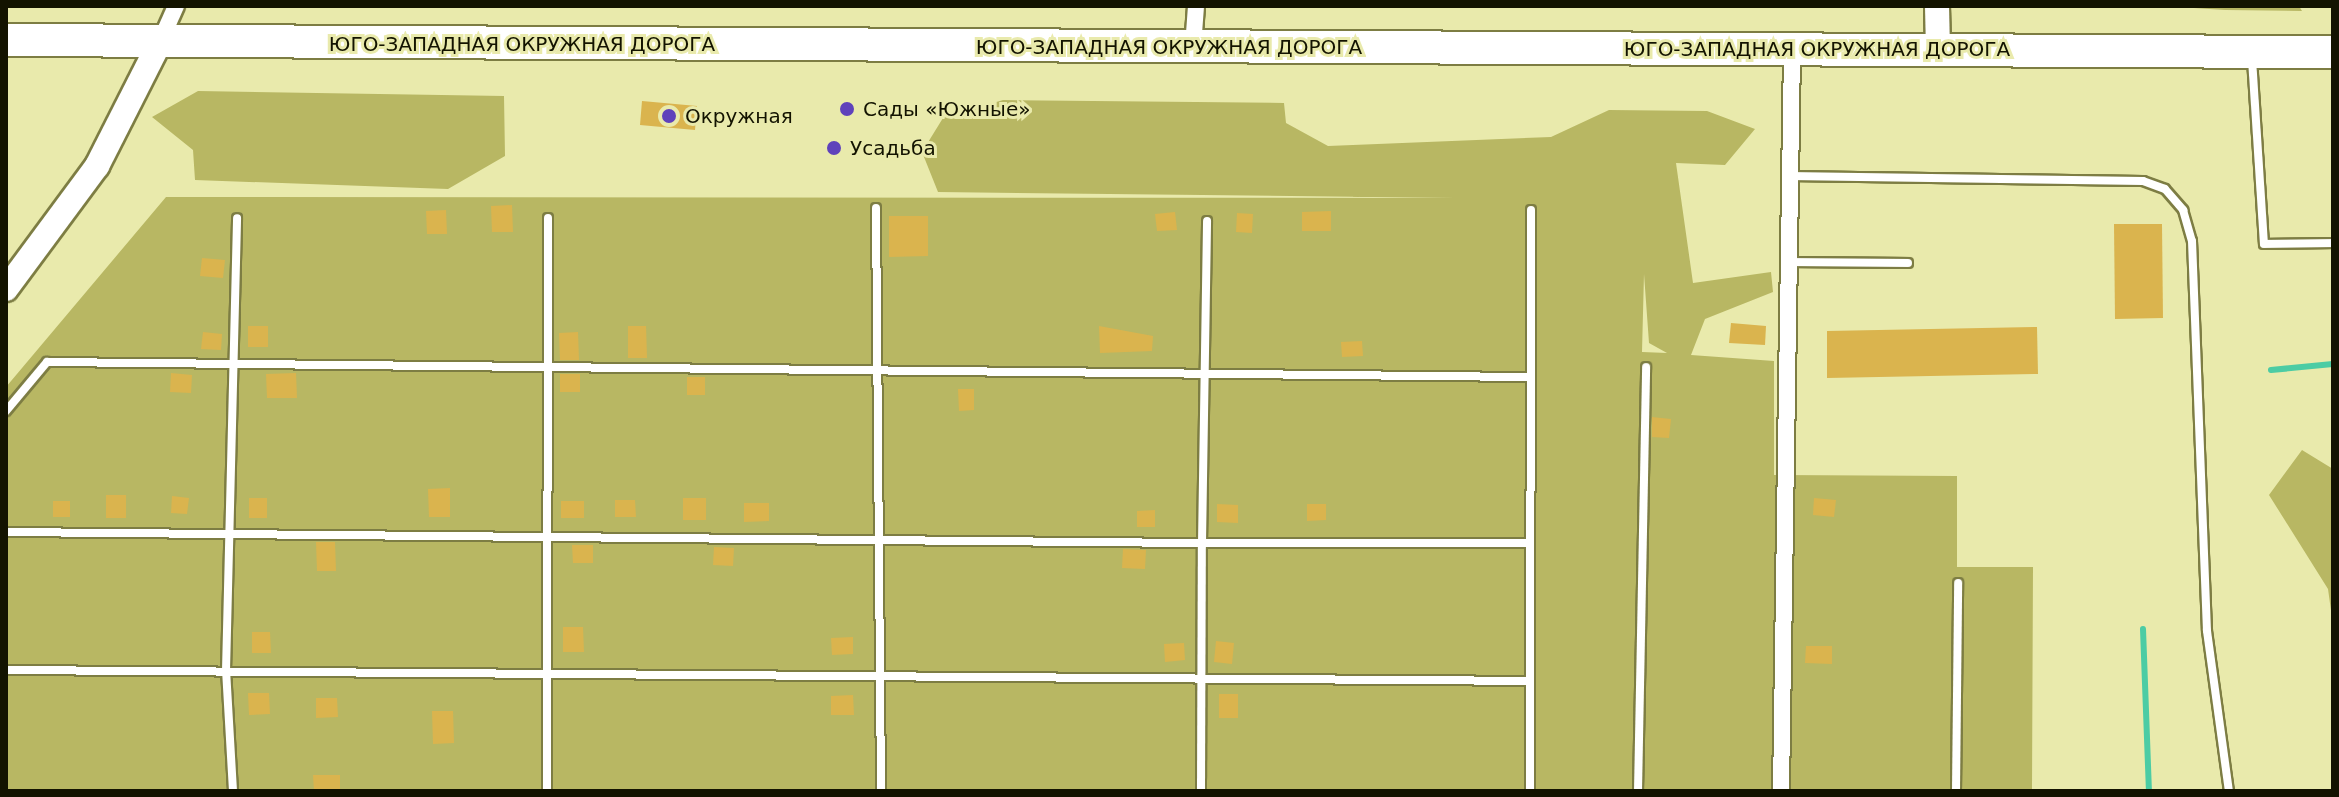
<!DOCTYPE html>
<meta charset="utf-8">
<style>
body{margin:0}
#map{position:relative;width:2339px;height:797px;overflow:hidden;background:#e9eaac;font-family:"DejaVu Sans",sans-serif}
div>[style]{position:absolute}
.green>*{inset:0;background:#b8b763}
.stream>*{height:6px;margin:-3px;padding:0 3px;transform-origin:3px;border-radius:3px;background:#4ccca4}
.building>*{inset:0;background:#dab44e}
.roads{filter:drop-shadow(2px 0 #7d7d43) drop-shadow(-2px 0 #7d7d43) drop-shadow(0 2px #7d7d43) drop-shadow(0 -2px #7d7d43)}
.lane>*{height:8px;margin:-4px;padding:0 4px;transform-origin:4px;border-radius:4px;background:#fff}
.street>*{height:16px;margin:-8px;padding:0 8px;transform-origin:8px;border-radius:8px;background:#fff}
.secondary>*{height:24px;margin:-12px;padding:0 12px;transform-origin:12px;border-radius:12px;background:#fff}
.highway>*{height:32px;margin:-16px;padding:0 16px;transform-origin:16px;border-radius:16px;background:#fff}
.dots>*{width:22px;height:22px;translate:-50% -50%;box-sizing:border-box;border:4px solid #e9eaac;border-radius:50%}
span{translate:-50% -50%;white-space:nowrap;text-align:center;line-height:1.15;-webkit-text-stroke:6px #e9eaac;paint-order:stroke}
.street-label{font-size:20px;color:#131300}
.poi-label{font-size:20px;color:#131300}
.left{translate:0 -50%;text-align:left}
.frame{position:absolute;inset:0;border:8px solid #131300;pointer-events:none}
</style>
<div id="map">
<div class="green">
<div style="clip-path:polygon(2163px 6px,2299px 6px,2302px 11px,2225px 10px)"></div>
<div style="clip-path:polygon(198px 91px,504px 96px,505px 156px,448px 189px,195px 180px,193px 150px,152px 117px)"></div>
<div style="clip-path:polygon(evenodd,1003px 100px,1284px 103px,1286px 123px,1328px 146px,1551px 137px,1609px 110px,1707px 111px,1755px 129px,1725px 165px,1676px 163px,1693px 283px,1771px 272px,1773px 292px,1705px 319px,1691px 355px,1774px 361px,1774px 475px,1957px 476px,1957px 567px,2033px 567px,2032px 791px,6px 791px,6px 387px,166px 197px,1456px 198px,938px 192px,922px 152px,943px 118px,1003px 100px,1644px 274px,1649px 343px,1667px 353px,1642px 352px,1644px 274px)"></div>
<div style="clip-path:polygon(2302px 450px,2333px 469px,2333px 625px,2328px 589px,2269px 495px)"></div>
</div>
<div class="stream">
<div style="left:2271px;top:370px;width:62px;rotate:-5.5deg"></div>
<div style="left:2143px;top:629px;width:162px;rotate:87.9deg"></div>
</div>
<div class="building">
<div style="clip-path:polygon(642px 101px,697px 106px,695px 130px,640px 125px)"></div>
<div style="clip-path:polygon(512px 205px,513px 232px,492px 232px,491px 206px)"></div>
<div style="clip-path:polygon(446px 210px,447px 234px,427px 234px,426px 211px)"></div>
<div style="clip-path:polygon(1331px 211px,1331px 231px,1302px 231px,1302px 212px)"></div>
<div style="clip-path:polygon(1175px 212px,1177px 230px,1157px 231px,1155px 214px)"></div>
<div style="clip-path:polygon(1237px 213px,1253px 214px,1252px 233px,1236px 232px)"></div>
<div style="clip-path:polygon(889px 216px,928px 216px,928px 256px,889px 257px)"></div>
<div style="clip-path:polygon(2114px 224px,2162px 224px,2163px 318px,2115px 319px)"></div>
<div style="clip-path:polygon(202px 258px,225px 260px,223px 278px,200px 276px)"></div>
<div style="clip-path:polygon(1731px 323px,1766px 326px,1765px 345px,1729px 343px)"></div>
<div style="clip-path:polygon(248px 326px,268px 326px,268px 347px,248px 347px)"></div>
<div style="clip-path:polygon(628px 326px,646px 326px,647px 358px,628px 358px)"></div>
<div style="clip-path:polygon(1099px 326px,1153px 336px,1152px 351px,1100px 353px)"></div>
<div style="clip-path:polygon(2037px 327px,2038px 374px,1827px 378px,1827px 331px)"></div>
<div style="clip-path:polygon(203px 332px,222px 334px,221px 350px,201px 349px)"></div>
<div style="clip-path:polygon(578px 332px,579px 360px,560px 360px,559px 333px)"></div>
<div style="clip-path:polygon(1362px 341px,1363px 356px,1342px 357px,1341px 342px)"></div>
<div style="clip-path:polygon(171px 373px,192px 375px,191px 393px,170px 392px)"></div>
<div style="clip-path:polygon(296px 373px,297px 398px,267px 398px,266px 374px)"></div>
<div style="clip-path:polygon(560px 374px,580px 374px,580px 392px,560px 392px)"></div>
<div style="clip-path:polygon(687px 377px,705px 377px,705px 395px,687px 395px)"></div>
<div style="clip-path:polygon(958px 389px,974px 389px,974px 410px,959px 411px)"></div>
<div style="clip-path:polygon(1652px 417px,1671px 419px,1669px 438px,1652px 437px)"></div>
<div style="clip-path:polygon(450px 488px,450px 517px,429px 517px,428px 489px)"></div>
<div style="clip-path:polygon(106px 495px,126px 495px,126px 518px,106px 518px)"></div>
<div style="clip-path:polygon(172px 496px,189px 498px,187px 514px,171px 513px)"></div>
<div style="clip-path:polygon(249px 498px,267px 498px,267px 518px,249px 518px)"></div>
<div style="clip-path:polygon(683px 498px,706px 498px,706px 520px,683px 520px)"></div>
<div style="clip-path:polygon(1814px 498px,1836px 500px,1834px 517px,1813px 515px)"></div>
<div style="clip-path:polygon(615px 500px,635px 500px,636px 517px,615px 517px)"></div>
<div style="clip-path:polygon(53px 501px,70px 501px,70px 517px,53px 517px)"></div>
<div style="clip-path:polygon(561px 501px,584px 501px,584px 518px,561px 518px)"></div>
<div style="clip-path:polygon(744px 503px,769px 503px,769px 521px,744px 522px)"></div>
<div style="clip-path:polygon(1217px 504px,1238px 505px,1238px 523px,1217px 522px)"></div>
<div style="clip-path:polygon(1307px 504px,1326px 504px,1326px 520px,1307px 521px)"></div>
<div style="clip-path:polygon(1155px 510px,1155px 527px,1137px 527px,1137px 511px)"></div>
<div style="clip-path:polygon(316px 542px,335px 542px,336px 571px,317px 571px)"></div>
<div style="clip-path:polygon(572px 545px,593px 545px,593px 563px,573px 563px)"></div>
<div style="clip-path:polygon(714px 547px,734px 548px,733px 566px,713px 565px)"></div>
<div style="clip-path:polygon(1123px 549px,1146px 550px,1145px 569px,1122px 568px)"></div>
<div style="clip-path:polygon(563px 627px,583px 627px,584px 652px,563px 652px)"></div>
<div style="clip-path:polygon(252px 632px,270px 632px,271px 653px,252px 653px)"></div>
<div style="clip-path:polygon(853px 637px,853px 654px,832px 655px,831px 638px)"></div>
<div style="clip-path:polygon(1216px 641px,1234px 643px,1232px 664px,1214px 662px)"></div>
<div style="clip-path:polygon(1184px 643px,1185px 660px,1165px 662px,1164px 644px)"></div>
<div style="clip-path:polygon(1806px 646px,1832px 646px,1832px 664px,1805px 663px)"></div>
<div style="clip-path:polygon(248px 693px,269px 693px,270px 714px,249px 715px)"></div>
<div style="clip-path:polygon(1219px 694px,1238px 694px,1238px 718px,1219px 718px)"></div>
<div style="clip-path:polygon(853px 695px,854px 715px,831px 715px,831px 696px)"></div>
<div style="clip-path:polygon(316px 698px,337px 698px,338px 717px,316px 718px)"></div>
<div style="clip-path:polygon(432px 711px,453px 711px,454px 743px,433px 744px)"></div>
<div style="clip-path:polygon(313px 775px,340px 775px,340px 791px,314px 791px)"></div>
</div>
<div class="roads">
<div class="lane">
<div style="left:2252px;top:59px;width:185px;rotate:86.3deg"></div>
<div style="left:2264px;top:244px;width:69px;rotate:-0.8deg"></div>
<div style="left:1788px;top:176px;width:355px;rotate:0.8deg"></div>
<div style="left:2143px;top:181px;width:23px;rotate:20deg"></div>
<div style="left:2165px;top:189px;width:28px;rotate:49deg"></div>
<div style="left:2183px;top:210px;width:32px;rotate:74deg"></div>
<div style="left:2192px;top:241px;width:390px;rotate:87.8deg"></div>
<div style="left:2207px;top:631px;width:162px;rotate:82.2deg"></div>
<div style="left:876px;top:208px;width:583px;rotate:89.51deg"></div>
<div style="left:1789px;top:262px;width:119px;rotate:0.5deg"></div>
<div style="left:6px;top:411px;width:64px;rotate:-50.1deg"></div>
<div style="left:47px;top:362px;width:1483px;rotate:0.58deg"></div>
<div style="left:6px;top:532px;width:1196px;rotate:0.53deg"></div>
<div style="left:1202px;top:543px;width:322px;rotate:-89.1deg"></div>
<div style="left:6px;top:670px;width:1523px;rotate:0.41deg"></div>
<div style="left:233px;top:791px;width:120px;rotate:-93.3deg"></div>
<div style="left:226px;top:671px;width:453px;rotate:-88.6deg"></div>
<div style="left:547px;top:791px;width:573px;rotate:-89.9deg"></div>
<div style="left:1201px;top:791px;width:248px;rotate:-89.8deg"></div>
<div style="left:1202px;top:543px;width:328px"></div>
<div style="left:1530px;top:791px;width:581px;rotate:-89.9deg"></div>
<div style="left:1638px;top:791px;width:424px;rotate:-88.9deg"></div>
<div style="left:1956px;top:791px;width:208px;rotate:-89.4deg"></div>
</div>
<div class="street">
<div style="left:160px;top:42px;width:39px;rotate:-66deg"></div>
<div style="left:1193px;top:47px;width:41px;rotate:-85.8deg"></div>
<div style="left:1781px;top:791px;width:742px;rotate:-89.15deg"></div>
</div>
<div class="secondary">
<div style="left:1937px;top:6px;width:44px;rotate:88.7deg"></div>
<div style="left:6px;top:289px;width:153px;rotate:-53.5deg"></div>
<div style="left:97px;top:166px;width:139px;rotate:-63.1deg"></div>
</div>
<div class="highway">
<div style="left:6px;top:40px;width:2327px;rotate:0.3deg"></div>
</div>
</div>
<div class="dots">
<div style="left:847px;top:109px;background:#5f42bb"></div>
<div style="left:669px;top:116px;background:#5f42bb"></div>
<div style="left:834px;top:148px;background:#5f42bb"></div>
</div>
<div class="street-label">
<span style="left:522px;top:44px">ЮГО-ЗАПАДНАЯ ОКРУЖНАЯ ДОРОГА</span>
<span style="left:1169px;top:47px">ЮГО-ЗАПАДНАЯ ОКРУЖНАЯ ДОРОГА</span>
<span style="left:1817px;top:49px">ЮГО-ЗАПАДНАЯ ОКРУЖНАЯ ДОРОГА</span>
</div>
<div class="poi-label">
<span class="left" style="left:863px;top:109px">Сады «Южные»</span>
<span class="left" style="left:685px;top:116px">Окружная</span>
<span class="left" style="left:850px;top:148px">Усадьба</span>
</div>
<div class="frame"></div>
</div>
